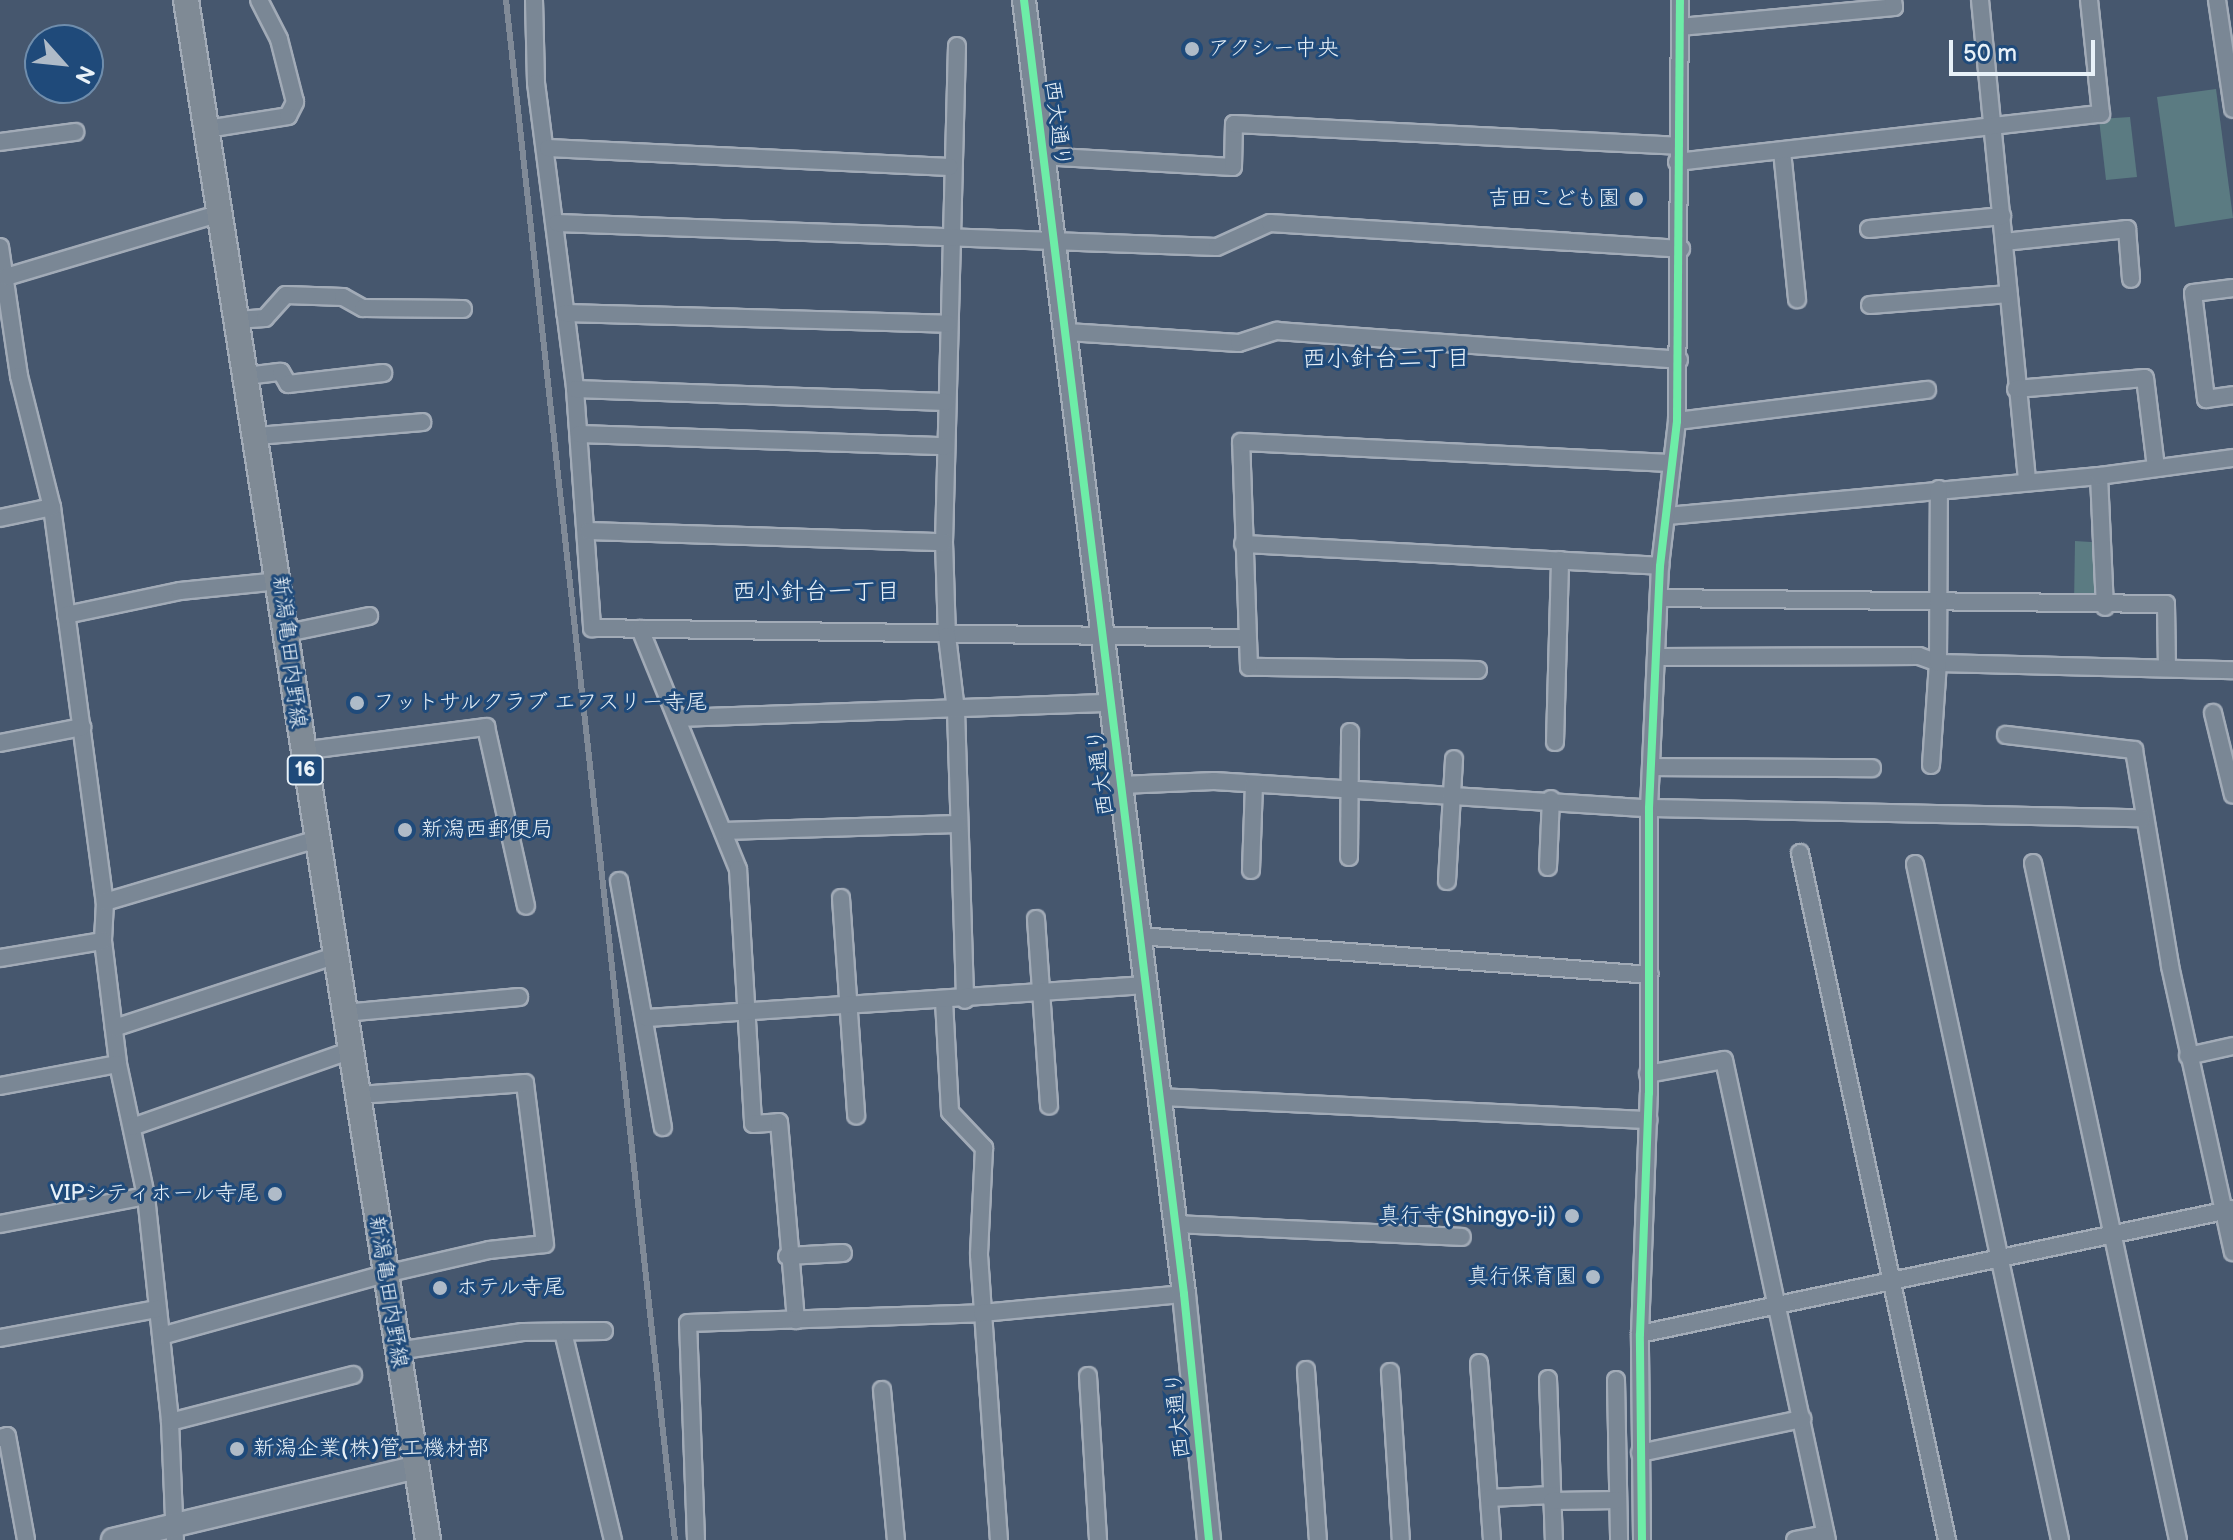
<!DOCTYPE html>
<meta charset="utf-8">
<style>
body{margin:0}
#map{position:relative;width:2233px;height:1540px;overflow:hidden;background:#46576e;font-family:"Balsamiq Sans","Klee One",sans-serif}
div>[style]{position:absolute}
.green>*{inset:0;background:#5b7b82}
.roads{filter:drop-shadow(2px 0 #a2abb7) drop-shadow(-2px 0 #a2abb7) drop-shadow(0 2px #a2abb7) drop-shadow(0 -2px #a2abb7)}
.street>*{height:16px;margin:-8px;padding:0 8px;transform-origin:8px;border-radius:8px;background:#7a8795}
.secondary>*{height:22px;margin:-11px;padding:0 11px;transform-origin:11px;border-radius:11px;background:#7a8795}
.primary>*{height:24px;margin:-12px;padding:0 12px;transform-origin:12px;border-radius:12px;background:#7f8a95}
.rail>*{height:6px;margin:-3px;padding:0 3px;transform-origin:3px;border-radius:3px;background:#808a97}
.cycleway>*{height:8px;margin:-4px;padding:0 4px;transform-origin:4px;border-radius:4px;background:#6deda7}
.dots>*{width:22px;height:22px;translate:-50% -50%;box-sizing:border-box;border:4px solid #1f4a7a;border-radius:50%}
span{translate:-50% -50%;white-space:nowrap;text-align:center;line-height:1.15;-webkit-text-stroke:6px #1f4a7a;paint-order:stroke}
.shield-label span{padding:2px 6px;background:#1f4a7a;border:2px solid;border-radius:6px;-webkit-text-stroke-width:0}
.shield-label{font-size:20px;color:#e8f1f8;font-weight:700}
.poi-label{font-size:22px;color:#e8f1f8}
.left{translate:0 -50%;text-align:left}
.right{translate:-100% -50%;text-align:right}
.street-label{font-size:22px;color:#e8f1f8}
.neighbourhood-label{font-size:24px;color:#e8f1f8}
.north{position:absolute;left:24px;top:24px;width:80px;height:80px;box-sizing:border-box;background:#1f4a7a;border:2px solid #6f8dac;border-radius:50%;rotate:117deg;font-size:22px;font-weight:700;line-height:32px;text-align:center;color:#e8f1f8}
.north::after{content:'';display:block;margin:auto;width:28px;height:36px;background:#afbbc8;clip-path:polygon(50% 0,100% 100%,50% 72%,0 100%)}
.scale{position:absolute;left:1949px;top:40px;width:146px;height:36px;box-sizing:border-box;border:4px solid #e8f1f8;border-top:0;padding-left:10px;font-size:24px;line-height:28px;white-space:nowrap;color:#e8f1f8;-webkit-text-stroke:6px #1f4a7a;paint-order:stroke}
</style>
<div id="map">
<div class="green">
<div style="clip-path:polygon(2216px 89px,2233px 218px,2175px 227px,2157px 97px)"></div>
<div style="clip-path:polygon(2130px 117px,2137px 177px,2106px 180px,2099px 119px)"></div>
<div style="clip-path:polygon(2075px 541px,2106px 543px,2105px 607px,2074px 605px)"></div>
</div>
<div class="roads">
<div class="street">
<div style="left:534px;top:0;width:83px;rotate:88.6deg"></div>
<div style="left:536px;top:83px;width:308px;rotate:82.7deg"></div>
<div style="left:575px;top:389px;width:240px;rotate:85.9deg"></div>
<div style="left:592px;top:628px;width:653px;rotate:0.88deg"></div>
<div style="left:1980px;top:0;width:483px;rotate:84.4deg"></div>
<div style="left:2217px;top:0;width:110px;rotate:81.6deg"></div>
<div style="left:1680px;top:27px;width:215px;rotate:-5.3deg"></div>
<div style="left:1894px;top:7px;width:7px;rotate:-98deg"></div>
<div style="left:957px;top:46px;width:496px;rotate:91.5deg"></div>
<div style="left:944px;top:542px;width:94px;rotate:88.2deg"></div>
<div style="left:947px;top:636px;width:75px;rotate:83.1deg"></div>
<div style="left:956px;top:710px;width:290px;rotate:88.2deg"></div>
<div style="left:207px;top:129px;width:82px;rotate:-9.1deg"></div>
<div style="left:288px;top:116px;width:16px;rotate:-63deg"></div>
<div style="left:295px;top:102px;width:65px;rotate:-104.3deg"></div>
<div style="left:279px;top:39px;width:44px;rotate:-117.1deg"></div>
<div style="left:0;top:142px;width:76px;rotate:-7.6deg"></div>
<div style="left:548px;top:148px;width:402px;rotate:2.7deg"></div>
<div style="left:1782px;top:151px;width:149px;rotate:84.2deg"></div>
<div style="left:1042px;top:156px;width:191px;rotate:3.3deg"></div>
<div style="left:1233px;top:167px;width:43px;rotate:-88.7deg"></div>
<div style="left:1234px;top:124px;width:444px;rotate:2.8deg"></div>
<div style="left:1677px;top:162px;width:427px;rotate:-6.5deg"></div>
<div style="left:2101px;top:114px;width:115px;rotate:-96deg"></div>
<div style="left:557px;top:223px;width:660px;rotate:2.08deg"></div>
<div style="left:1217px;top:247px;width:58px;rotate:-24.4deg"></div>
<div style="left:1270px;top:223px;width:412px;rotate:3.6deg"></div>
<div style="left:1869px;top:229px;width:134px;rotate:-5.6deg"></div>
<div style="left:2004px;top:242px;width:124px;rotate:-6deg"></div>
<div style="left:2127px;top:229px;width:50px;rotate:85.4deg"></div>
<div style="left:0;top:247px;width:130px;rotate:81.6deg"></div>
<div style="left:19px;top:376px;width:135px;rotate:75.9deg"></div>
<div style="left:52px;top:507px;width:399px;rotate:82.4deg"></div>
<div style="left:105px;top:902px;width:39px;rotate:93deg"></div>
<div style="left:103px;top:941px;width:124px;rotate:83deg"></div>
<div style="left:118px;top:1064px;width:135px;rotate:78deg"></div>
<div style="left:146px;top:1196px;width:227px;rotate:83.9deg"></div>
<div style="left:170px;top:1422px;width:118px;rotate:87.6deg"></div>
<div style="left:6px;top:277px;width:221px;rotate:-16.6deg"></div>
<div style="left:2233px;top:288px;width:40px;rotate:172.9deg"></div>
<div style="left:2193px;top:293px;width:107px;rotate:83deg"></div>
<div style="left:2206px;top:399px;width:27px;rotate:-8deg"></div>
<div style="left:1870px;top:305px;width:139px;rotate:-4.5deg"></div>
<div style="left:565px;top:313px;width:383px;rotate:1.6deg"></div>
<div style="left:236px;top:320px;width:29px;rotate:-4deg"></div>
<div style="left:265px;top:318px;width:31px;rotate:-48deg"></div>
<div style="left:286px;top:295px;width:57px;rotate:2deg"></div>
<div style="left:343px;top:297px;width:23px;rotate:29deg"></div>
<div style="left:363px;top:308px;width:100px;rotate:0.6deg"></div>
<div style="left:1067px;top:332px;width:172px;rotate:3.7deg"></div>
<div style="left:1239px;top:343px;width:40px;rotate:-18deg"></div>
<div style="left:1277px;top:331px;width:403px;rotate:4.1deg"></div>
<div style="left:246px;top:376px;width:35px;rotate:-7deg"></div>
<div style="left:281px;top:372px;width:14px;rotate:60deg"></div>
<div style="left:288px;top:384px;width:96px;rotate:-6.6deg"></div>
<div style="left:575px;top:389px;width:371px;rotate:2deg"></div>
<div style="left:2016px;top:389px;width:129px;rotate:-4.9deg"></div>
<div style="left:2145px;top:378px;width:90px;rotate:83deg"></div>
<div style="left:1677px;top:421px;width:252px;rotate:-7.1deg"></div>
<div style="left:579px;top:434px;width:367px;rotate:1.9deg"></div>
<div style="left:257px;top:436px;width:166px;rotate:-4.8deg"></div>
<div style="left:2099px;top:476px;width:131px;rotate:87.4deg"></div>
<div style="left:1667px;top:516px;width:434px;rotate:-5.3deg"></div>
<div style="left:2099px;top:476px;width:135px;rotate:-7.7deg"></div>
<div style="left:0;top:518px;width:53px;rotate:-11.9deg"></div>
<div style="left:588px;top:531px;width:356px;rotate:1.8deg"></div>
<div style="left:1243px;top:544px;width:418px;rotate:3deg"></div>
<div style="left:1659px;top:598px;width:507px;rotate:0.68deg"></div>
<div style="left:2166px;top:604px;width:64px;rotate:89.1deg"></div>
<div style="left:66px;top:615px;width:116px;rotate:-11.9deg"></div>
<div style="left:180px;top:591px;width:100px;rotate:-5.7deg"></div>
<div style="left:640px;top:629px;width:259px;rotate:67.8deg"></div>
<div style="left:738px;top:869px;width:255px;rotate:86.6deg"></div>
<div style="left:753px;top:1124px;width:26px;rotate:-4deg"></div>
<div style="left:779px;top:1122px;width:199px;rotate:85.1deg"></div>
<div style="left:287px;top:633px;width:84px;rotate:-11.7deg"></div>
<div style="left:1658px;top:657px;width:261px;rotate:-0.2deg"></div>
<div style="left:1919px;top:656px;width:20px;rotate:20deg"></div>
<div style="left:1938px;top:663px;width:295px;rotate:1.4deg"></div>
<div style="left:1478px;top:670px;width:229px;rotate:-179.2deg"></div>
<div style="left:1249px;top:667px;width:225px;rotate:-92deg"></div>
<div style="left:1241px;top:442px;width:431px;rotate:2.8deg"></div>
<div style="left:2213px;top:713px;width:84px;rotate:76.3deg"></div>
<div style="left:678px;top:718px;width:433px;rotate:-2deg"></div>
<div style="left:2006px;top:735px;width:129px;rotate:6.7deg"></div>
<div style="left:2134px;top:750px;width:219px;rotate:80.5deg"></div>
<div style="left:2170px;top:966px;width:293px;rotate:77.6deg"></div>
<div style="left:1555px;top:742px;width:182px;rotate:-88.4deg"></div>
<div style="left:0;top:743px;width:84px;rotate:-11deg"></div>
<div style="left:301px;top:751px;width:187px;rotate:-7.4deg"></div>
<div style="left:486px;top:727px;width:183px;rotate:77.4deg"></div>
<div style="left:1931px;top:765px;width:102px;rotate:-86.1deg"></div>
<div style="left:1938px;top:663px;width:174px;rotate:-89.7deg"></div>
<div style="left:1652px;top:767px;width:220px;rotate:0.3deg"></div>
<div style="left:1121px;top:785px;width:93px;rotate:-2.5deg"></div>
<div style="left:1214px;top:781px;width:436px;rotate:3.6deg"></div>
<div style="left:1649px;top:808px;width:493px;rotate:1.2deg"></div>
<div style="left:723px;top:831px;width:235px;rotate:-1.7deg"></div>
<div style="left:1800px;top:853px;width:703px;rotate:77.92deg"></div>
<div style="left:1349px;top:857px;width:125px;rotate:-89.5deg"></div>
<div style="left:2033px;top:863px;width:692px;rotate:77.91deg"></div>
<div style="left:1915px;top:864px;width:691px;rotate:77.89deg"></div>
<div style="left:1548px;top:867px;width:68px;rotate:-87.5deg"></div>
<div style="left:1251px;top:870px;width:86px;rotate:-88deg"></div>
<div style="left:619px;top:881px;width:250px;rotate:79.9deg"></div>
<div style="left:1447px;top:881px;width:122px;rotate:-86.7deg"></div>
<div style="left:841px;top:898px;width:218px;rotate:86deg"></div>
<div style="left:105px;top:902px;width:222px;rotate:-16.5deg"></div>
<div style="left:1036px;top:919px;width:187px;rotate:86deg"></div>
<div style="left:1139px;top:936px;width:512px;rotate:4.36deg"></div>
<div style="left:0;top:958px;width:104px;rotate:-9.4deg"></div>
<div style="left:944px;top:1001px;width:111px;rotate:86.9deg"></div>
<div style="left:950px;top:1112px;width:50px;rotate:46.6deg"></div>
<div style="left:984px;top:1148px;width:107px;rotate:92.7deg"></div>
<div style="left:979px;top:1255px;width:286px;rotate:86deg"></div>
<div style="left:344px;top:1013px;width:176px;rotate:-5.2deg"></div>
<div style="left:647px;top:1018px;width:500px;rotate:-3.78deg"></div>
<div style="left:114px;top:1028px;width:235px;rotate:-18.1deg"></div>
<div style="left:2188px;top:1056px;width:46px;rotate:-12.5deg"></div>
<div style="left:1648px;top:1074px;width:77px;rotate:-10.4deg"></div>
<div style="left:1724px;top:1060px;width:491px;rotate:77.9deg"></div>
<div style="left:0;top:1086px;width:120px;rotate:-10.6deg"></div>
<div style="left:1160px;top:1097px;width:489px;rotate:2.7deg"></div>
<div style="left:132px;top:1127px;width:233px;rotate:-19.3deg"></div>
<div style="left:0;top:1224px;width:149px;rotate:-10.9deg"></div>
<div style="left:1176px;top:1224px;width:286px;rotate:2.6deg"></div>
<div style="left:787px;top:1256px;width:56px;rotate:-3.1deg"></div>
<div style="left:563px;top:1332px;width:214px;rotate:76.5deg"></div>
<div style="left:1640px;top:1334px;width:606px;rotate:-11.9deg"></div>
<div style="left:161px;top:1336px;width:232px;rotate:-15.5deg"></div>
<div style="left:385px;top:1274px;width:107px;rotate:-13deg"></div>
<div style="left:489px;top:1250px;width:56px;rotate:-6.1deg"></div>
<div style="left:545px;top:1244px;width:162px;rotate:-97.1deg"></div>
<div style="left:525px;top:1083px;width:169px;rotate:175.9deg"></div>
<div style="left:0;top:1338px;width:160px;rotate:-10.5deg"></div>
<div style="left:397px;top:1351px;width:127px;rotate:-8.6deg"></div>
<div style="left:523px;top:1332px;width:81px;rotate:-0.7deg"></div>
<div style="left:1479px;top:1363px;width:177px;rotate:85.8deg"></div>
<div style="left:1306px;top:1370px;width:170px;rotate:86deg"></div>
<div style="left:1390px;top:1372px;width:168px;rotate:86.3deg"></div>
<div style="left:1088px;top:1376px;width:164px;rotate:86.5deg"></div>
<div style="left:1548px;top:1379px;width:161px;rotate:87.9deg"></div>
<div style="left:1616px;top:1380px;width:160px;rotate:88.9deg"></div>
<div style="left:882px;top:1390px;width:151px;rotate:84.7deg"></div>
<div style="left:170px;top:1422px;width:189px;rotate:-14.4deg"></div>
<div style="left:0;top:1438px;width:7px;rotate:-16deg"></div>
<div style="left:7px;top:1436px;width:106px;rotate:79.6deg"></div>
<div style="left:1640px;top:1453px;width:166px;rotate:-11.9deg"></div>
<div style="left:1489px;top:1498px;width:63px;rotate:-2.7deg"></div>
<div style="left:1552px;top:1501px;width:66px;rotate:-0.9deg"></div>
<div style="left:696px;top:1540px;width:217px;rotate:-92.1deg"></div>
<div style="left:688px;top:1323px;width:294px;rotate:-1.9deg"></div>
<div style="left:982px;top:1313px;width:203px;rotate:-5.4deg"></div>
<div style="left:1642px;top:1540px;width:206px;rotate:-90.6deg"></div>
<div style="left:1640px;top:1334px;width:241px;rotate:-87.9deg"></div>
<div style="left:1649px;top:1093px;width:285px;rotate:-90deg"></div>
<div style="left:1649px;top:808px;width:242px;rotate:-87.4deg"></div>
<div style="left:1660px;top:566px;width:146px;rotate:-83.3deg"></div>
<div style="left:1677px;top:421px;width:421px;rotate:-89.6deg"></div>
<div style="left:1795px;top:1540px;width:31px;rotate:-11deg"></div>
</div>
<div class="secondary">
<div style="left:1024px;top:0;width:1304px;rotate:82.95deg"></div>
<div style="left:1184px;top:1294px;width:247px;rotate:84.2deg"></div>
<div style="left:113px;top:1540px;width:312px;rotate:-13.5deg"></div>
</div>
<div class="primary">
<div style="left:186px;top:0;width:1559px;rotate:81.07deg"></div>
</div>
</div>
<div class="rail">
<div style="left:506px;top:0;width:1549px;rotate:83.74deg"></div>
</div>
<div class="cycleway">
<div style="left:1024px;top:0;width:1304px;rotate:82.95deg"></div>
<div style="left:1184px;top:1294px;width:247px;rotate:84.2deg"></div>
<div style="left:1642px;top:1540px;width:206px;rotate:-90.6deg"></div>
<div style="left:1640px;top:1334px;width:241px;rotate:-87.9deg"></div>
<div style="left:1649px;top:1093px;width:285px;rotate:-90deg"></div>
<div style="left:1649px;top:808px;width:242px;rotate:-87.4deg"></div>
<div style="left:1660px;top:566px;width:146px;rotate:-83.3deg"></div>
<div style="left:1677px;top:421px;width:421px;rotate:-89.6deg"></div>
</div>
<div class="dots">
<div style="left:1192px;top:49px;background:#afbbc8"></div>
<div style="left:1636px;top:199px;background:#afbbc8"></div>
<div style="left:357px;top:703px;background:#afbbc8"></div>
<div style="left:405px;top:830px;background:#afbbc8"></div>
<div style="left:275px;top:1194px;background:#afbbc8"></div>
<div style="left:1572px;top:1216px;background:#afbbc8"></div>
<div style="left:1593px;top:1277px;background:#afbbc8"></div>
<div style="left:440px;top:1288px;background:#afbbc8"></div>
<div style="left:237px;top:1449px;background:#afbbc8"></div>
</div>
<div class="shield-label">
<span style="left:305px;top:770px">16</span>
</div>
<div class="poi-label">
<span class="left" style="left:1208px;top:49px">アクシー中央</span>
<span class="right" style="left:1620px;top:199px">吉田こども園</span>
<span class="left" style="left:373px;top:703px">フットサルクラブ エフスリー寺尾</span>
<span class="left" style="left:421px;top:830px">新潟西郵便局</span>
<span class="right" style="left:259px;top:1194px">VIPシティホール寺尾</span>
<span class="right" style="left:1556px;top:1216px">真行寺(Shingyo-ji)</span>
<span class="right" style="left:1577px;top:1277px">真行保育園</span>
<span class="left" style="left:456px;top:1288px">ホテル寺尾</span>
<span class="left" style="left:253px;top:1449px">新潟企業(株)管工機材部</span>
</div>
<div class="street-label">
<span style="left:1057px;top:124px;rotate:83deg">西大通り</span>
<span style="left:289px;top:652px;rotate:83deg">新潟亀田内野線</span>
<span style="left:1101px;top:772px;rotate:-97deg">西大通り</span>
<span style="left:388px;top:1292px;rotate:81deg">新潟亀田内野線</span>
<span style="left:1178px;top:1415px;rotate:-96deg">西大通り</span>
</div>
<div class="neighbourhood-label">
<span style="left:1386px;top:359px">西小針台二丁目</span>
<span style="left:816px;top:592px">西小針台一丁目</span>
</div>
<div class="north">N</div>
<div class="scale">50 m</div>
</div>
